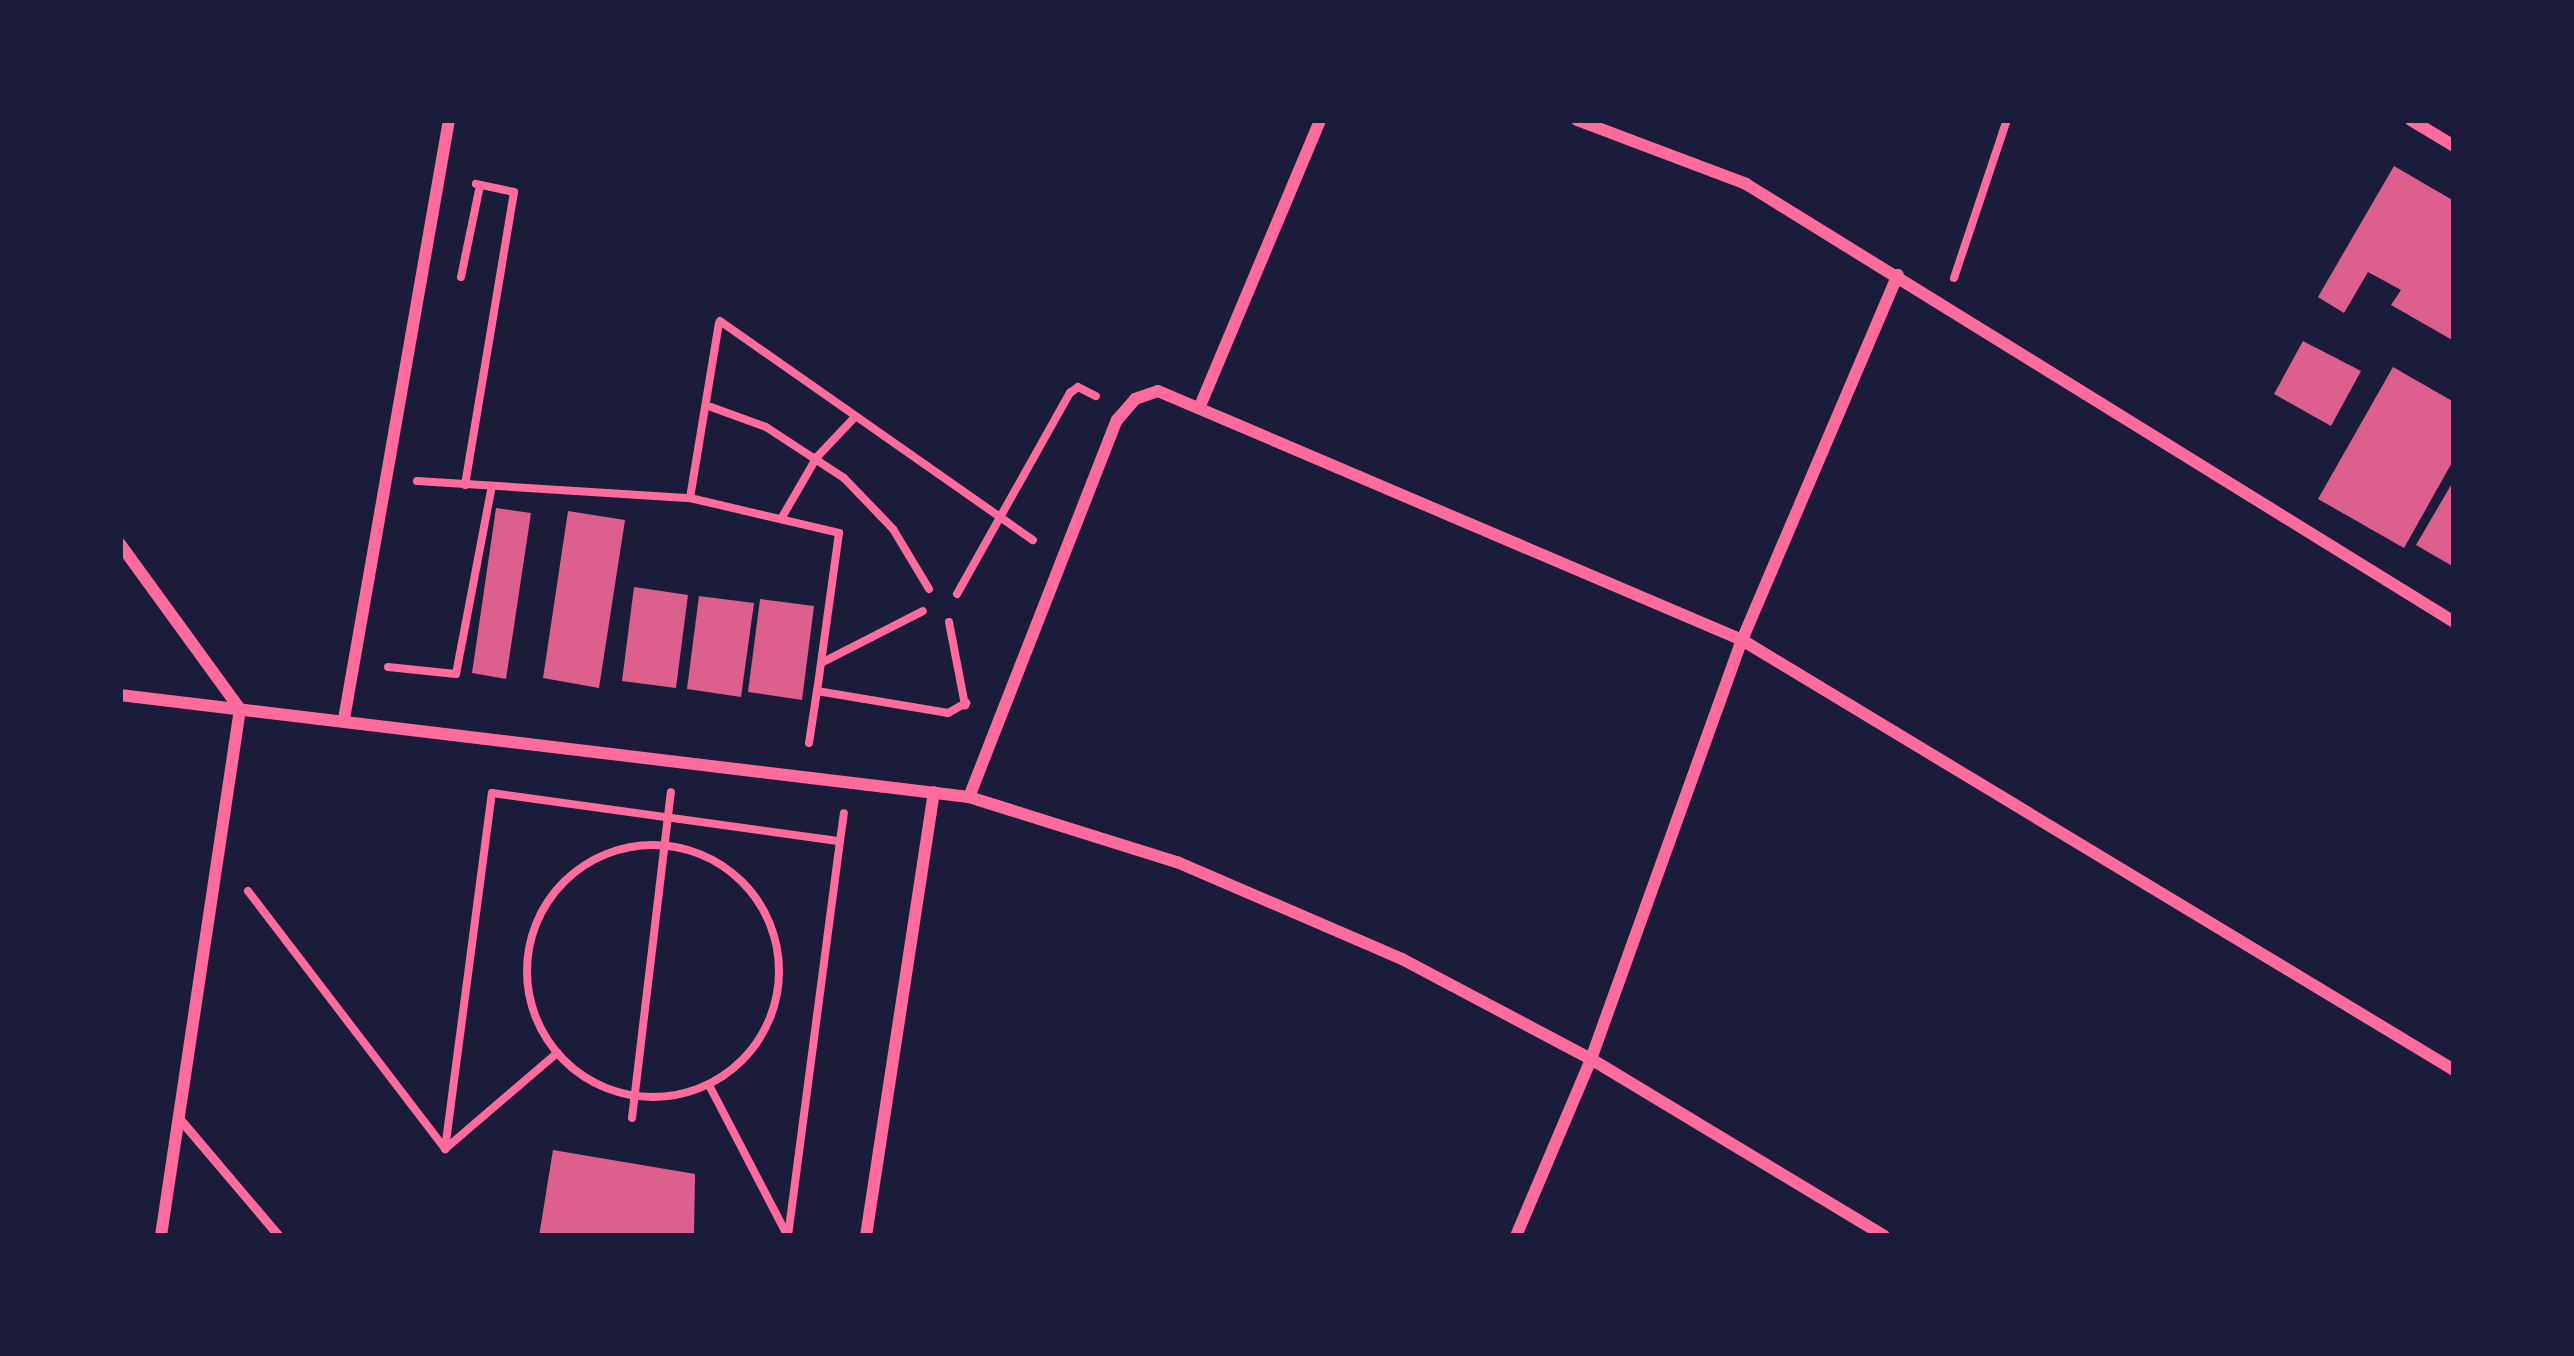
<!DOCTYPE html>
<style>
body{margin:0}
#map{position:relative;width:2574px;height:1356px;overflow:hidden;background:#1b1b3a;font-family:"Roboto Condensed",sans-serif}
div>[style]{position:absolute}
.building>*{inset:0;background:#dd5f8e}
.path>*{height:8px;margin:-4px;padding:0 4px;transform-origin:4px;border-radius:4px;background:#ff6b9d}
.path>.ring{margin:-4px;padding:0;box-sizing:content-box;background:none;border:8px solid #ff6b9d;border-radius:50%}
.service>*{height:9px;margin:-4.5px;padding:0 4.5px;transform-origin:4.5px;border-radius:4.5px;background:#ff6b9d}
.minor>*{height:12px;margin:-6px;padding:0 6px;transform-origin:6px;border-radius:6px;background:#ff6b9d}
span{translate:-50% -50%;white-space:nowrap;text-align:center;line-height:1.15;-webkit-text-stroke:10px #1b1b3a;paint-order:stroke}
.frame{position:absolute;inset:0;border:123px solid #1b1b3a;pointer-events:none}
</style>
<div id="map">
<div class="building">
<div style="clip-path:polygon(2394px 166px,2454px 201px,2454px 341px,2391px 305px,2401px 290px,2368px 272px,2344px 313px,2318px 297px)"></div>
<div style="clip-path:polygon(2303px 341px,2361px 371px,2331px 426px,2274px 394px)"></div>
<div style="clip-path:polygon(2393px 367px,2454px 402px,2454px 459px,2404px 548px,2318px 499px)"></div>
<div style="clip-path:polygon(2454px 480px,2454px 567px,2416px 545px)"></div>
<div style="clip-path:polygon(496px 508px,531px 513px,506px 679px,472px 673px)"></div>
<div style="clip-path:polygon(568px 511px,625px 520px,599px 688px,543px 678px)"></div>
<div style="clip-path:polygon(634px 587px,688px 595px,676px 688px,622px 681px)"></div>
<div style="clip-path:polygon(699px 596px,754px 603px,741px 697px,687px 689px)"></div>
<div style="clip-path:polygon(760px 599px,814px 606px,802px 700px,748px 692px)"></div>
<div style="clip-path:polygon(553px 1150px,695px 1174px,694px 1236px,539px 1236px)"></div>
</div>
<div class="path">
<div style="left:461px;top:277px;width:94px;rotate:-78.3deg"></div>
<div style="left:1954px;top:278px;width:167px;rotate:-71.5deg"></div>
<div style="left:720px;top:321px;width:382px;rotate:35deg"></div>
<div style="left:711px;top:407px;width:59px;rotate:20deg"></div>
<div style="left:766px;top:427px;width:93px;rotate:33.2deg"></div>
<div style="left:844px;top:478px;width:71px;rotate:46.1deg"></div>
<div style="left:893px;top:529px;width:70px;rotate:59deg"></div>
<div style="left:417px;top:481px;width:274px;rotate:3.6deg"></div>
<div style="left:690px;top:498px;width:153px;rotate:13.2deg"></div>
<div style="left:839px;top:533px;width:160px;rotate:97.9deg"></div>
<div style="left:817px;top:691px;width:133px;rotate:9.5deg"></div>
<div style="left:948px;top:713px;width:21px;rotate:-29deg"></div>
<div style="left:465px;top:485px;width:297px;rotate:-80.5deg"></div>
<div style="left:514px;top:192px;width:39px;rotate:-168deg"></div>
<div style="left:690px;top:498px;width:177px;rotate:-80.6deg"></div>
<div style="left:781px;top:519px;width:72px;rotate:-59.9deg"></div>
<div style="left:817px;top:457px;width:52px;rotate:-46.5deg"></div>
<div style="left:957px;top:594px;width:231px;rotate:-60.7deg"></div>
<div style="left:1070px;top:393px;width:10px;rotate:-37deg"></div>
<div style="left:1078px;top:387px;width:20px;rotate:27deg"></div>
<div style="left:949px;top:622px;width:85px;rotate:79.1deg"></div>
<div style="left:823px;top:662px;width:112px;rotate:-27deg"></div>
<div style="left:388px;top:667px;width:68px;rotate:5.9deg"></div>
<div style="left:456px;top:674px;width:191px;rotate:-79.2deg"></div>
<div style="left:809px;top:743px;width:53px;rotate:-81.3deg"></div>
<div style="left:840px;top:841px;width:28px;rotate:-82deg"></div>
<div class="ring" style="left:527px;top:845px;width:244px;height:244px"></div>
<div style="left:248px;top:891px;width:325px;rotate:52.6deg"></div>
<div style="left:445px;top:1149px;width:148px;rotate:-40.6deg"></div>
<div style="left:709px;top:1085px;width:169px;rotate:62.5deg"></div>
<div style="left:632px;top:1118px;width:328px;rotate:-83.2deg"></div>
<div style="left:445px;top:1149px;width:359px;rotate:-82.5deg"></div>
<div style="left:492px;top:793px;width:351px;rotate:7.9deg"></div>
<div style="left:840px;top:841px;width:398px;rotate:97.5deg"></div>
</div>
<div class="service">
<div style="left:178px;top:1117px;width:156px;rotate:49.7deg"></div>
</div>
<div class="minor">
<div style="left:1577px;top:120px;width:181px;rotate:20.7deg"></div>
<div style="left:1746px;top:184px;width:833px;rotate:31.74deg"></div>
<div style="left:2411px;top:120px;width:50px;rotate:31.2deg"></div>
<div style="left:1200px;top:406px;width:310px;rotate:-67.2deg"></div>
<div style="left:120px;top:544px;width:204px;rotate:54deg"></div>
<div style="left:240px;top:709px;width:533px;rotate:98.53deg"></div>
<div style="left:120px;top:695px;width:855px;rotate:6.85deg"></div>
<div style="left:969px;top:797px;width:218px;rotate:17.4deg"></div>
<div style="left:1177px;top:862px;width:245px;rotate:23.3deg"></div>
<div style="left:1402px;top:959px;width:214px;rotate:27.9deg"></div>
<div style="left:1591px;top:1059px;width:342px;rotate:31.1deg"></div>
<div style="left:344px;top:719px;width:608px;rotate:-80.06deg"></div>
<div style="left:969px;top:797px;width:405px;rotate:-68.6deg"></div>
<div style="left:1117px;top:420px;width:28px;rotate:-49deg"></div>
<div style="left:1135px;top:399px;width:24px;rotate:-19deg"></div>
<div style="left:1158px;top:391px;width:635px;rotate:23.09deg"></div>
<div style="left:1742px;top:640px;width:832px;rotate:31.13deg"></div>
<div style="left:866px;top:1236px;width:449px;rotate:-81.3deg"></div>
<div style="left:1516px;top:1236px;width:192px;rotate:-67deg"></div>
<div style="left:1591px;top:1059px;width:445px;rotate:-70.2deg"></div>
<div style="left:1742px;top:640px;width:397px;rotate:-66.9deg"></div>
</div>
<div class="frame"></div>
</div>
